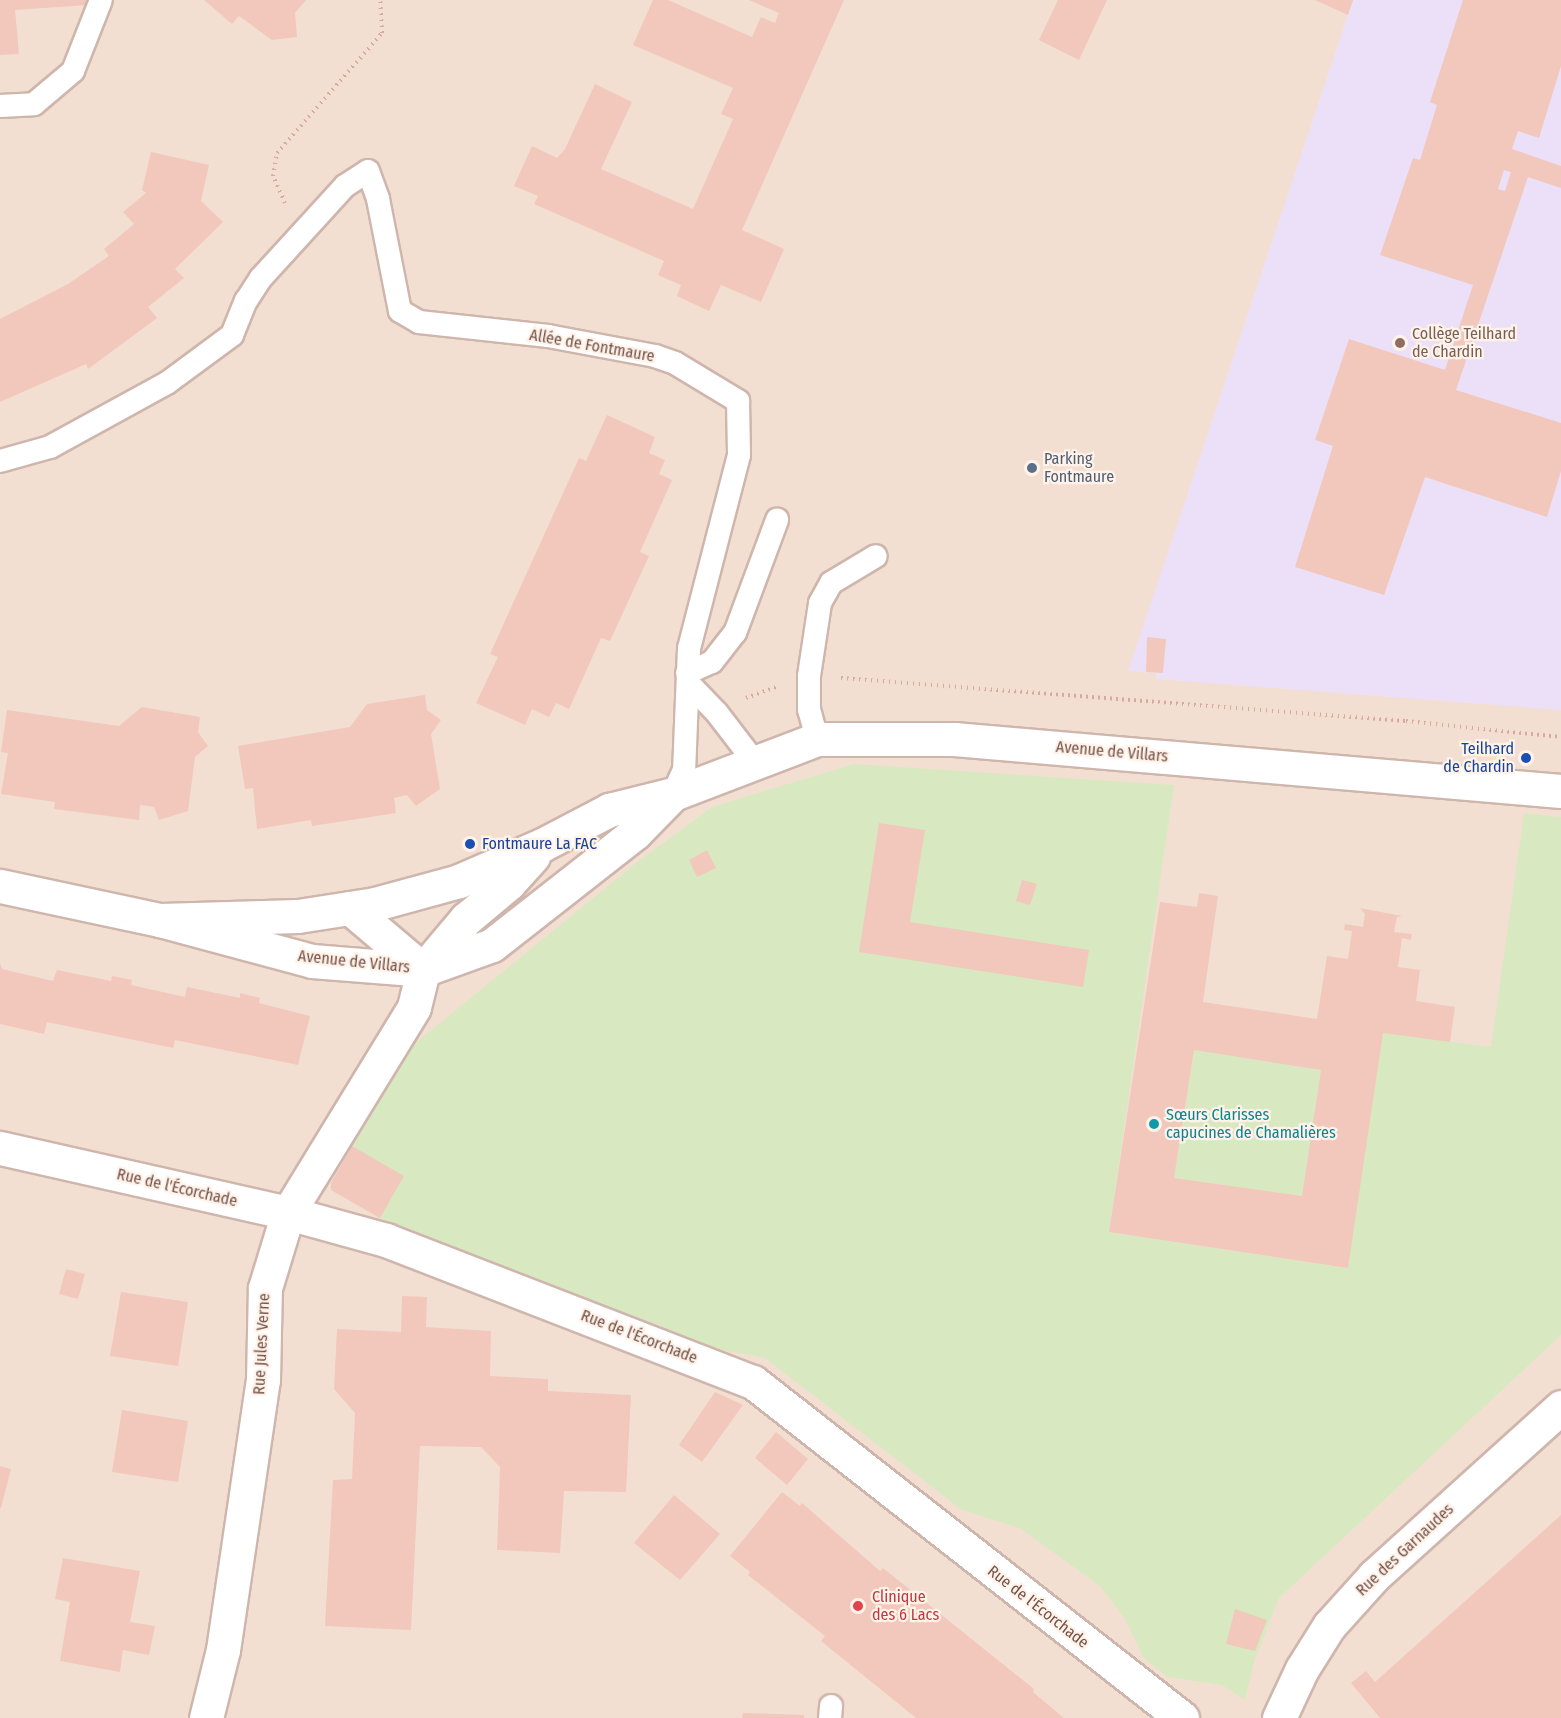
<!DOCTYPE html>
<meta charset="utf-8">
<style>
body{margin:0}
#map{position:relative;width:1561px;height:1718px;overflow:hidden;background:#fceee3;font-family:"Fira Sans Condensed",sans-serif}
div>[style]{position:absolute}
.residential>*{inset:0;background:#f3dfd1}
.education>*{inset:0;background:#ebe0f8}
.green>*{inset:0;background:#d8e9c1}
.building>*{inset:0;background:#f1c8bb}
.path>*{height:4px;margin-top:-2px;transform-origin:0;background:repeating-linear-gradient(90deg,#d6ab9e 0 1.5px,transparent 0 6px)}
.roads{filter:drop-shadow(2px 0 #cfb6ad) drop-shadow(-2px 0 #cfb6ad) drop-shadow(0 2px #cfb6ad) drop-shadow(0 -2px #cfb6ad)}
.service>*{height:22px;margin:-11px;padding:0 11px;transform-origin:11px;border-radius:11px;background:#fff}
.minor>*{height:33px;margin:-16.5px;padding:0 16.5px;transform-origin:16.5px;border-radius:16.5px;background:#fff}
.dots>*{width:16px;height:16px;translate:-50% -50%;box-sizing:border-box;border:3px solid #fff3e9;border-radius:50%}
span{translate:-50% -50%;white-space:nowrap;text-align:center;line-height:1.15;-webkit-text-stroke:4.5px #fff3e9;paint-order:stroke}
.education-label{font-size:16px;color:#785e54}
.left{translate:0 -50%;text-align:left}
.street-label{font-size:16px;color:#745149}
.service-label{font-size:16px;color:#4e5e75}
.transit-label{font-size:16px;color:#164399}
.right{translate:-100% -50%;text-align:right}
.culture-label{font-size:16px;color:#0d838f}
.health-label{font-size:16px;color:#be3a42}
</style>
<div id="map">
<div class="residential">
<div style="clip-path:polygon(0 0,1561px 0,1561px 1718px,0 1718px)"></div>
</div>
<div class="education">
<div style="clip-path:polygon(1353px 0,1561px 0,1561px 710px,1156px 679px,1156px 673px,1128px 671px)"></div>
</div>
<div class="green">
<div style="clip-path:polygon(854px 764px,1174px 785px,1109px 1232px,1347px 1268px,1383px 1033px,1491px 1047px,1524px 813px,1561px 817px,1561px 1335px,1279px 1598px,1254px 1662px,1245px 1700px,1222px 1685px,1167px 1677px,1143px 1657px,1126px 1621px,1101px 1587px,1020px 1528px,962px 1510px,765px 1358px,710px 1348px,380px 1218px,331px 1190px,331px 1183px,413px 1045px,637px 862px,712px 807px)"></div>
<div style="clip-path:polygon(1194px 1050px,1321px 1070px,1302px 1196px,1174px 1178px)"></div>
</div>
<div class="building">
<div style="clip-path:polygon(0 0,89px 0,88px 5px,15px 10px,19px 54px,0 55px)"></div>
<div style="clip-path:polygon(204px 0,306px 0,295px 13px,297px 37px,272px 40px,239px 16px,232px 24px)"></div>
<div style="clip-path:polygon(653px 0,668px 0,752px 37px,761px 17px,775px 23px,779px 13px,749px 0,844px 0,742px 230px,784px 249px,761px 302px,721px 285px,709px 311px,677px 296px,681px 285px,658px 275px,664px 261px,534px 204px,538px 196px,514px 186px,532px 146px,557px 158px,565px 149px,595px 84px,632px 102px,601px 169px,693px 209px,733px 119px,721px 114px,733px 88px,633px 45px)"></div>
<div style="clip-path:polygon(1058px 0,1107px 0,1079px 60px,1039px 40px)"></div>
<div style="clip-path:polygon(1315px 0,1353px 0,1348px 15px)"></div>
<div style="clip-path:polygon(evenodd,1463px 0,1561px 0,1561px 66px,1539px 138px,1518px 131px,1512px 149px,1561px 166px,1561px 188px,1528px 177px,1456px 390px,1561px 423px,1561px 471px,1547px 517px,1425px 477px,1384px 595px,1295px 567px,1333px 446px,1315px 440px,1349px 339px,1445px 370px,1473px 285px,1380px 255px,1413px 158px,1420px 160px,1437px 105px,1430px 102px,1463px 0,1504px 170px,1511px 172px,1505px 191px,1498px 189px,1504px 170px)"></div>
<div style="clip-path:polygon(151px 152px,209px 165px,201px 201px,223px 222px,175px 269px,184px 278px,148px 307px,157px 318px,88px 369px,86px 364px,0 402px,0 319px,68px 284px,109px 256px,104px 249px,134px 224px,123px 212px,146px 193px,142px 190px)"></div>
<div style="clip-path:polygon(607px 415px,655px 437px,649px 453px,665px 460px,659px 474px,672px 480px,640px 552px,649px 556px,610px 641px,601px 638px,569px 709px,556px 703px,549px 717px,532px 709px,525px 725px,476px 703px,498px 657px,490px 654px,579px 458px,586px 461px)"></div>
<div style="clip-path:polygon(1147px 637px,1166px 639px,1163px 673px,1146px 672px)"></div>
<div style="clip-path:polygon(425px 695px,427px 710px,441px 720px,431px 734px,440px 789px,416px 806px,407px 795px,394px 798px,396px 813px,312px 826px,311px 820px,257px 829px,253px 788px,245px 789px,238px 746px,350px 727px,367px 704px)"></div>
<div style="clip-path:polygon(142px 707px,200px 717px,198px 732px,208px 746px,195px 757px,188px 811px,159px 820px,154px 807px,140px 805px,139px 820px,54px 809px,55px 802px,1px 794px,8px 753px,1px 752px,7px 710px,119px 726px)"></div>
<div style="clip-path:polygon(879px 823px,925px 830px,910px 922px,1089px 950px,1083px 987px,859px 952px)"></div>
<div style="clip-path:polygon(707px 850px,716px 868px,697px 877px,689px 860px)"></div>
<div style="clip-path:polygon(1022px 880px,1037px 884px,1030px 905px,1016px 901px)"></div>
<div style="clip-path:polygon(evenodd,1199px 893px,1218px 896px,1203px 1002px,1317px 1019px,1327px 956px,1348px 959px,1352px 931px,1344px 930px,1345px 924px,1363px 927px,1365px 914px,1360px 908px,1402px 916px,1397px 917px,1394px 932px,1412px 934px,1411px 940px,1402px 938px,1398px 967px,1420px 970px,1416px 1001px,1455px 1007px,1450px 1042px,1383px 1033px,1348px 1268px,1109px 1232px,1160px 902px,1197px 907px,1199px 893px,1194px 1050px,1321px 1070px,1302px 1196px,1174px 1178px,1194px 1050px)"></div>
<div style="clip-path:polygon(0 963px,2px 969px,53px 981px,57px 970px,111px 981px,112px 976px,132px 980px,131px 985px,185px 997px,187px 987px,240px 998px,240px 993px,260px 998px,259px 1003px,310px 1016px,298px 1065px,175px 1040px,173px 1048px,47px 1022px,44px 1034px,0 1024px)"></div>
<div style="clip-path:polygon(352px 1146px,404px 1176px,380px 1218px,331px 1190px,331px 1183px)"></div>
<div style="clip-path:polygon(66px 1269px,85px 1274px,78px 1299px,59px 1294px)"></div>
<div style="clip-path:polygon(121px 1292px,188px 1302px,178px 1366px,110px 1356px)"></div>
<div style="clip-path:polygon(402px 1296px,427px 1297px,426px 1327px,491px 1331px,490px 1376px,548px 1379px,548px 1391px,631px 1395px,626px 1492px,564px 1491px,560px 1553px,497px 1550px,500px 1467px,481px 1447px,420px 1446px,411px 1630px,325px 1626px,333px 1480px,352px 1479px,355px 1413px,334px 1389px,337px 1329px,401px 1332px)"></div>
<div style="clip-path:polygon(715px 1392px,743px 1405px,702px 1462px,679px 1445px)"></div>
<div style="clip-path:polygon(122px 1410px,188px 1421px,178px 1482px,112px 1472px)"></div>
<div style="clip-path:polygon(776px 1432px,808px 1459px,787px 1485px,755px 1458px)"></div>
<div style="clip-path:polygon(0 1466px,11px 1469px,1px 1508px,0 1508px)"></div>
<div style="clip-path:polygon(782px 1492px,800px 1506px,802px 1503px,880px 1571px,883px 1568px,1034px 1689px,1033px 1692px,1064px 1718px,916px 1718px,821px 1641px,825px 1636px,748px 1575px,750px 1572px,730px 1556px)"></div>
<div style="clip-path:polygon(674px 1495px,720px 1534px,680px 1580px,634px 1543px)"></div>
<div style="clip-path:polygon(1561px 1515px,1561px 1718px,1380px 1718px,1351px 1683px,1366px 1671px,1375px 1682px)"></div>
<div style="clip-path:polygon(63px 1558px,140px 1571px,130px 1622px,155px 1626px,149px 1655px,123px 1650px,120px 1672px,60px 1661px,70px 1602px,55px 1599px)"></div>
<div style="clip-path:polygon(1235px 1609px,1267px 1620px,1255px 1651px,1226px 1644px)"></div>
<div style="clip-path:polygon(743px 1713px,804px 1715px,804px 1718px,742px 1718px)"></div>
</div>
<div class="path">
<div style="left:285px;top:203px;width:30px;rotate:-114deg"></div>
<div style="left:273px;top:176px;width:23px;rotate:-80deg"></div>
<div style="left:277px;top:153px;width:159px;rotate:-48.8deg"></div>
<div style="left:382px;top:33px;width:33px;rotate:-93deg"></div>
<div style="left:841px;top:678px;width:567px;rotate:4.35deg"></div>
<div style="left:1406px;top:721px;width:156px;rotate:5.9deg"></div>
<div style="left:746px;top:698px;width:32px;rotate:-20deg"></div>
</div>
<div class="roads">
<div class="service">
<div style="left:0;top:106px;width:34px;rotate:-3deg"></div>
<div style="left:34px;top:104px;width:51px;rotate:-40.2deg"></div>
<div style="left:73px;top:71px;width:76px;rotate:-68.5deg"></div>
<div style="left:0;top:461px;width:52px;rotate:-15.6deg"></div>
<div style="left:50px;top:447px;width:133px;rotate:-28.7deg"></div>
<div style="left:167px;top:383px;width:81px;rotate:-36.4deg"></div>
<div style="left:232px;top:335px;width:37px;rotate:-68deg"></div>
<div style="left:246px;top:301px;width:27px;rotate:-57deg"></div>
<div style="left:261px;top:278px;width:125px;rotate:-47.6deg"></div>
<div style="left:345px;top:186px;width:27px;rotate:-33deg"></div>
<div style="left:368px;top:171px;width:30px;rotate:70deg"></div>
<div style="left:378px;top:199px;width:114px;rotate:78.9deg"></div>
<div style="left:400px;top:311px;width:22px;rotate:30deg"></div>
<div style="left:419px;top:322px;width:130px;rotate:6.2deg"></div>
<div style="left:548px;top:336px;width:109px;rotate:10.6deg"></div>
<div style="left:655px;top:356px;width:21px;rotate:19deg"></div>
<div style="left:675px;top:363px;width:74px;rotate:31.1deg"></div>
<div style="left:738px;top:401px;width:54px;rotate:88.9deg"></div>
<div style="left:739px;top:455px;width:199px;rotate:104.5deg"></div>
<div style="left:689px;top:648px;width:122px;rotate:92.3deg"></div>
<div style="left:684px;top:770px;width:26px;rotate:115deg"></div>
<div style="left:687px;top:673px;width:27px;rotate:-24deg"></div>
<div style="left:712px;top:662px;width:37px;rotate:-52deg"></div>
<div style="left:735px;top:633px;width:121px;rotate:-69.6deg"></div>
<div style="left:691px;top:686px;width:37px;rotate:46deg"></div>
<div style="left:717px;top:713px;width:59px;rotate:52.5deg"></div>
<div style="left:817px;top:739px;width:30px;rotate:-105deg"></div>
<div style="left:809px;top:710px;width:34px;rotate:-90deg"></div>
<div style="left:809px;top:676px;width:74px;rotate:-81.4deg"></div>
<div style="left:820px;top:603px;width:23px;rotate:-61deg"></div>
<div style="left:831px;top:583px;width:52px;rotate:-31deg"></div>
<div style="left:830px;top:1718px;width:12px;rotate:-85deg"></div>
</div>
<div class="minor">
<div style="left:0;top:886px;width:164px;rotate:12deg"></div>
<div style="left:160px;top:920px;width:157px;rotate:15.1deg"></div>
<div style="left:312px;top:961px;width:111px;rotate:4.6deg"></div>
<div style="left:423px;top:970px;width:73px;rotate:-19.9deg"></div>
<div style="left:492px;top:945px;width:182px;rotate:-38.1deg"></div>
<div style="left:635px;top:833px;width:54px;rotate:-45.7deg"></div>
<div style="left:350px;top:908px;width:96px;rotate:40.3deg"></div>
<div style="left:160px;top:920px;width:138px;rotate:-1.7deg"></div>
<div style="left:298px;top:916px;width:78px;rotate:-8.9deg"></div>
<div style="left:375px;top:904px;width:87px;rotate:-15.3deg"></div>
<div style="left:459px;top:881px;width:90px;rotate:-23.4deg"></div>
<div style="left:542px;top:845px;width:76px;rotate:-27.6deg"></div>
<div style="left:609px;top:810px;width:66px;rotate:-14deg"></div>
<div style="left:673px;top:794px;width:154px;rotate:-20.9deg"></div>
<div style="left:817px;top:739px;width:137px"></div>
<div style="left:954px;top:739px;width:609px;rotate:4.9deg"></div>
<div style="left:0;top:1148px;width:295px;rotate:12.7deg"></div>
<div style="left:288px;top:1213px;width:102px;rotate:15.4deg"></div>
<div style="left:386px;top:1240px;width:394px;rotate:21.2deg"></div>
<div style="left:753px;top:1382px;width:545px;rotate:38.07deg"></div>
<div style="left:206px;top:1718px;width:70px;rotate:-76deg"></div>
<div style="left:223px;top:1650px;width:273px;rotate:-81.6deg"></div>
<div style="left:263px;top:1380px;width:92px;rotate:-88.8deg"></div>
<div style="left:265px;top:1288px;width:78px;rotate:-73deg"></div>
<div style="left:288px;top:1213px;width:241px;rotate:-58.5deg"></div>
<div style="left:414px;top:1007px;width:38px;rotate:-76deg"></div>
<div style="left:423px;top:970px;width:67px;rotate:-49.9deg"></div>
<div style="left:466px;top:919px;width:56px;rotate:-39.9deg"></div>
<div style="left:509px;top:883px;width:36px;rotate:-48deg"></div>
<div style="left:1279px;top:1718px;width:54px;rotate:-64.9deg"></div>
<div style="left:1302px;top:1669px;width:51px;rotate:-57.9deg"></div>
<div style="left:1329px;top:1626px;width:67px;rotate:-48deg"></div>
<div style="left:1374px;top:1576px;width:252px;rotate:-42.1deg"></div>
</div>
</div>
<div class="dots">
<div style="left:1400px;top:343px;background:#8d6e63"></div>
<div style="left:1032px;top:468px;background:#5c6f8a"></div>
<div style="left:1526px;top:758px;background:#1a4fb4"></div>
<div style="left:470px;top:844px;background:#1a4fb4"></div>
<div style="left:1154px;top:1124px;background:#0f9aa8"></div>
<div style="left:858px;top:1606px;background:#e0444e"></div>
</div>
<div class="education-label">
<span class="left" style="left:1412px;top:343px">Collège Teilhard<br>de Chardin</span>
</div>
<div class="street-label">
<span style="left:592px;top:346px;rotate:10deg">Allée de Fontmaure</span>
<span style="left:1112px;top:752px;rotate:5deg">Avenue de Villars</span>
<span style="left:354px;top:962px;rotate:6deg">Avenue de Villars</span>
<span style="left:177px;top:1188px;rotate:13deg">Rue de l'Écorchade</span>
<span style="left:639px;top:1337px;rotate:21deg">Rue de l'Écorchade</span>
<span style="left:262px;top:1344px;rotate:-87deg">Rue Jules Verne</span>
<span style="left:1405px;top:1550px;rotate:-43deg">Rue des Garnaudes</span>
<span style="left:1038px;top:1607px;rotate:38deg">Rue de l'Écorchade</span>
</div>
<div class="service-label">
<span class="left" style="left:1044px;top:468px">Parking<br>Fontmaure</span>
</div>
<div class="transit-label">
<span class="right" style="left:1514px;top:758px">Teilhard<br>de Chardin</span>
<span class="left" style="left:482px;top:844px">Fontmaure La FAC</span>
</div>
<div class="culture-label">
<span class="left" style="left:1166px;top:1124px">Sœurs Clarisses<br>capucines de Chamalières</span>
</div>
<div class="health-label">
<span class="left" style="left:872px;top:1606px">Clinique<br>des 6 Lacs</span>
</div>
</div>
